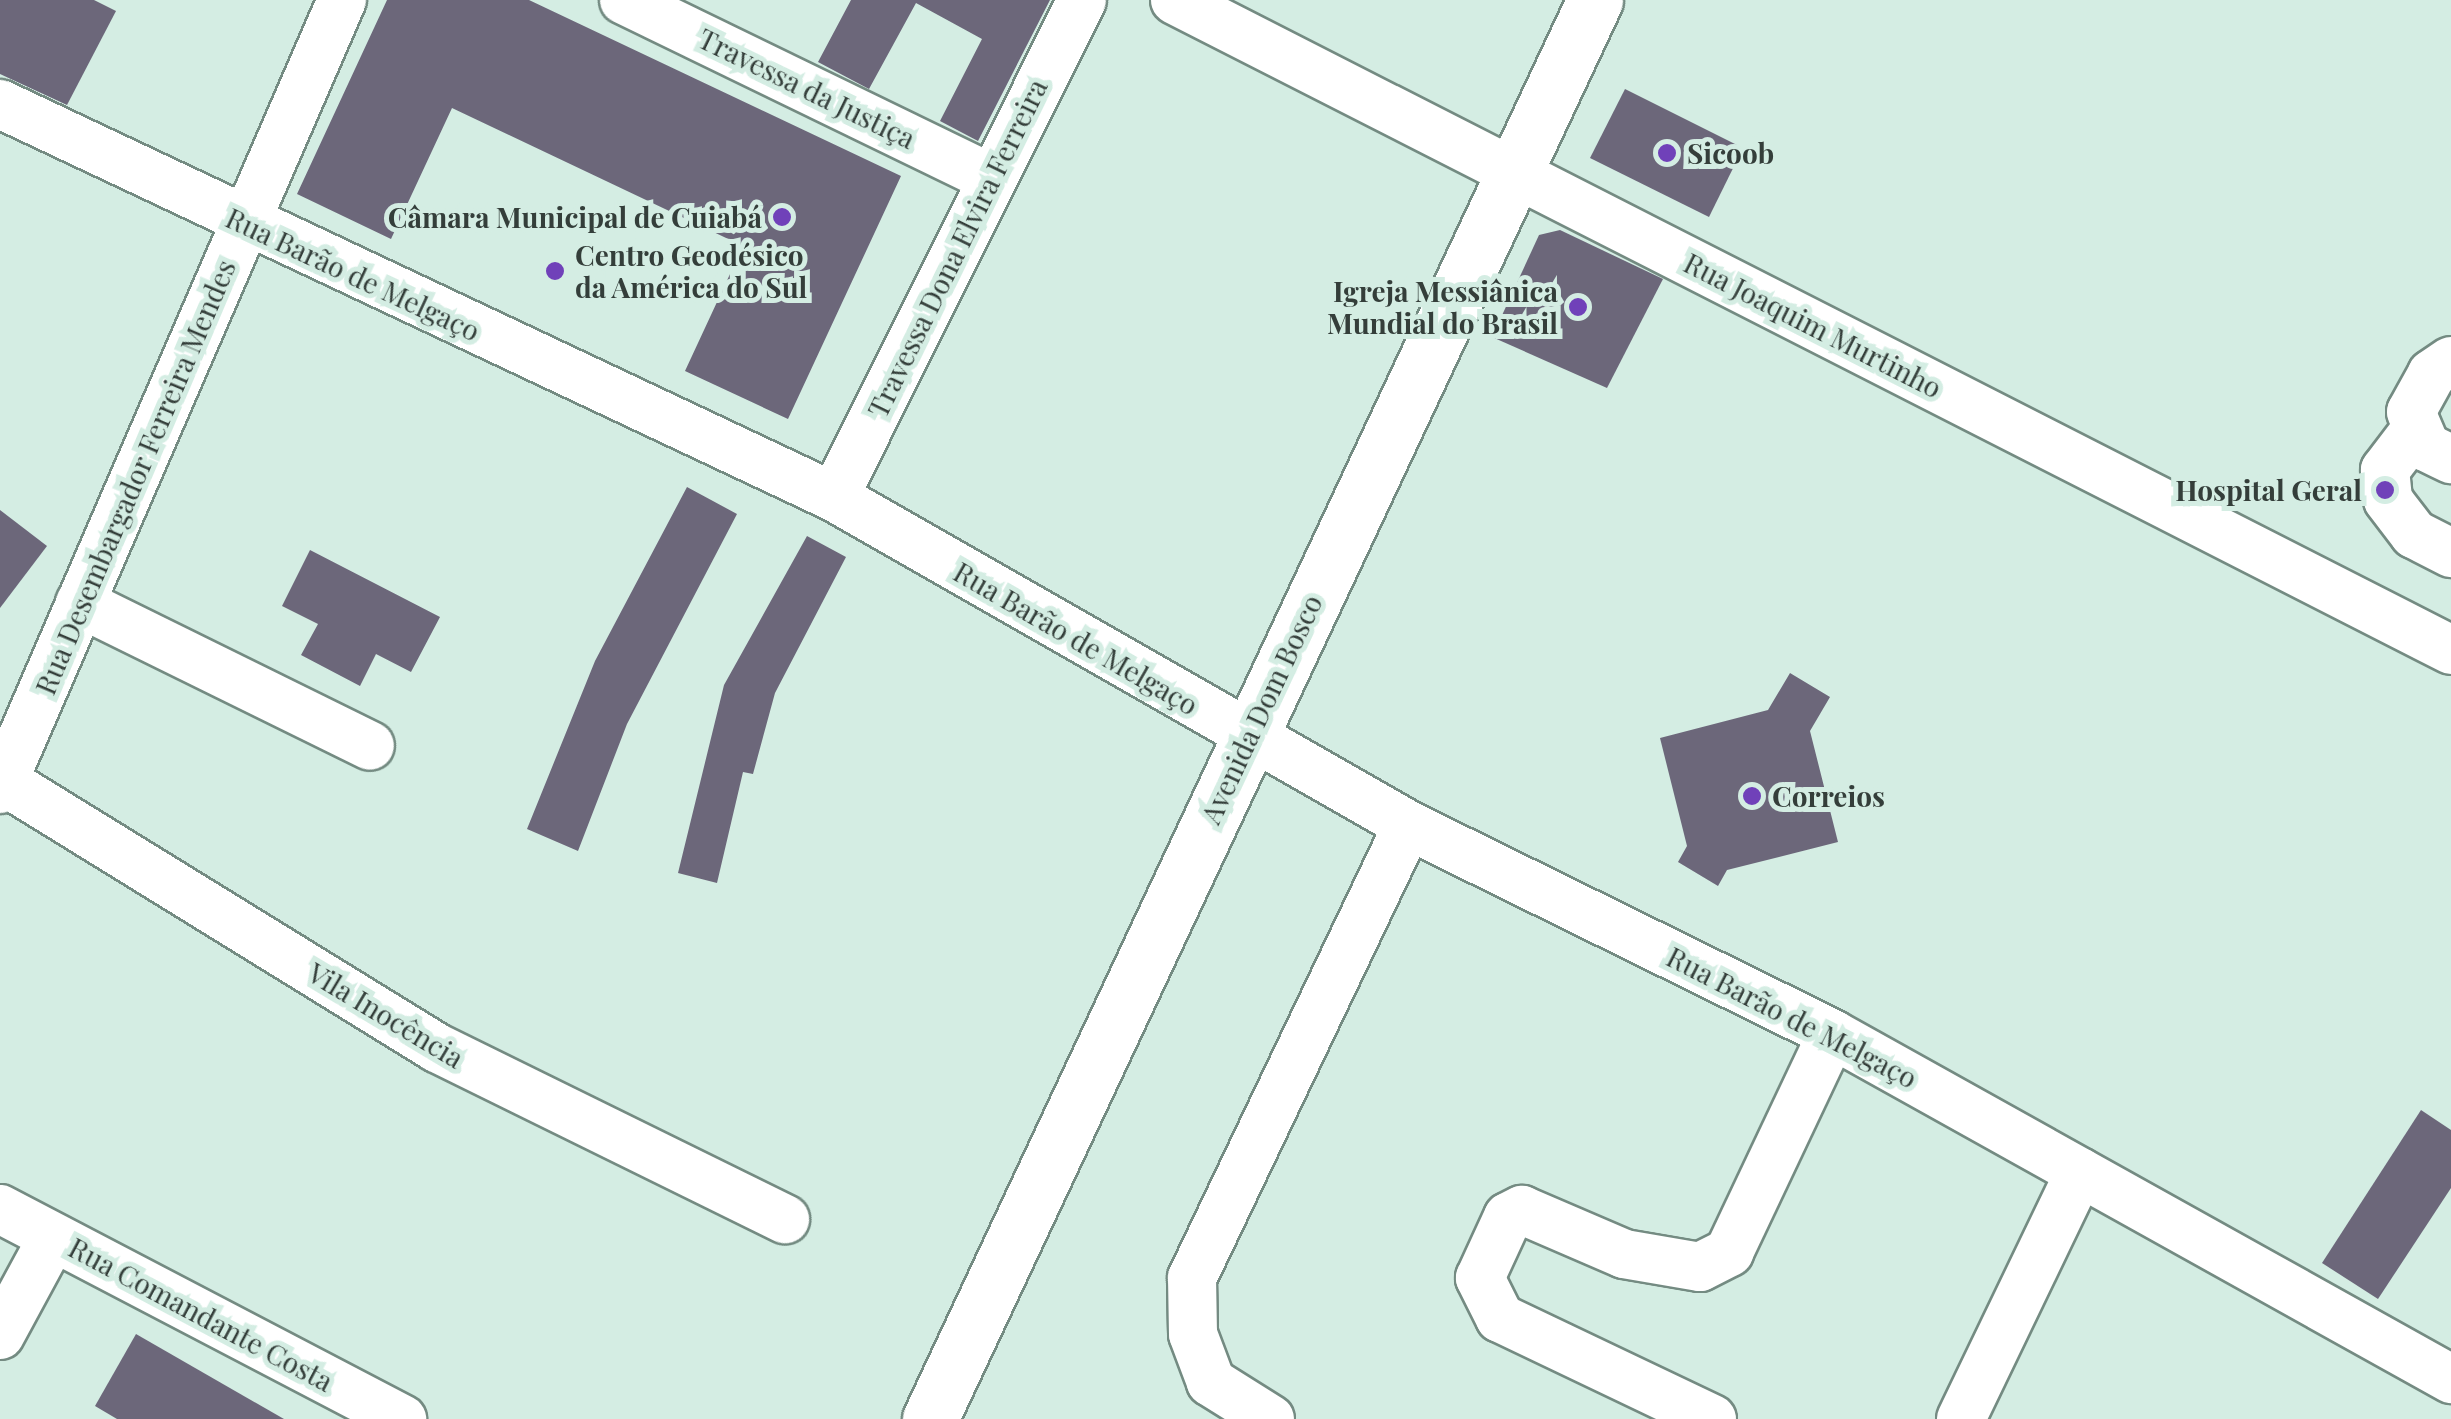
<!DOCTYPE html>
<meta charset="utf-8">
<style>
body{margin:0}
#map{position:relative;width:2451px;height:1419px;overflow:hidden;background:#d4ede3;font-family:"Playfair Display",serif}
div>[style]{position:absolute}
.building>*{inset:0;background:#6c677a}
.roads{filter:drop-shadow(2px 0 #748b82) drop-shadow(-2px 0 #748b82) drop-shadow(0 2px #748b82) drop-shadow(0 -2px #748b82)}
.minor>*{height:48px;margin:-24px;padding:0 24px;transform-origin:24px;border-radius:24px;background:#fff}
.major>*{height:55px;margin:-27.5px;padding:0 27.5px;transform-origin:27.5px;border-radius:27.5px;background:#fff}
.dots>*{width:28px;height:28px;translate:-50% -50%;box-sizing:border-box;border:5px solid #d4ede3;border-radius:50%}
span{translate:-50% -50%;white-space:nowrap;text-align:center;line-height:1.15;-webkit-text-stroke:10px #d4ede3;paint-order:stroke}
.street-label{font-size:28px;color:#343e3a}
.poi-label{font-size:28px;color:#343e3a;font-weight:700}
.left{translate:0 -50%;text-align:left}
.right{translate:-100% -50%;text-align:right}
</style>
<div id="map">
<div class="building">
<div style="clip-path:polygon(0 0,94px 0,116px 11px,67px 105px,0 74px)"></div>
<div style="clip-path:polygon(387px 0,529px 0,901px 176px,788px 419px,685px 371px,743px 246px,452px 108px,391px 239px,297px 194px)"></div>
<div style="clip-path:polygon(851px 0,1050px 0,978px 141px,940px 121px,982px 39px,916px 3px,869px 89px,818px 62px)"></div>
<div style="clip-path:polygon(1625px 89px,1743px 148px,1709px 217px,1590px 158px)"></div>
<div style="clip-path:polygon(1560px 230px,1663px 279px,1607px 388px,1492px 337px,1539px 235px)"></div>
<div style="clip-path:polygon(687px 487px,737px 514px,627px 724px,578px 851px,527px 829px,595px 661px)"></div>
<div style="clip-path:polygon(0 510px,47px 546px,0 608px)"></div>
<div style="clip-path:polygon(807px 536px,846px 557px,775px 693px,753px 774px,743px 772px,717px 883px,678px 873px,724px 685px)"></div>
<div style="clip-path:polygon(310px 550px,440px 617px,411px 672px,376px 654px,360px 686px,301px 655px,318px 624px,282px 606px)"></div>
<div style="clip-path:polygon(1790px 673px,1830px 697px,1810px 731px,1838px 842px,1727px 870px,1718px 886px,1678px 862px,1687px 846px,1660px 738px,1768px 710px)"></div>
<div style="clip-path:polygon(2421px 1110px,2451px 1130px,2451px 1188px,2378px 1299px,2322px 1263px)"></div>
<div style="clip-path:polygon(136px 1334px,284px 1419px,117px 1419px,95px 1406px)"></div>
</div>
<div class="roads">
<div class="minor">
<div style="left:624px;top:0;width:407px;rotate:25.9deg"></div>
<div style="left:1175px;top:0;width:1432px;rotate:26.99deg"></div>
<div style="left:0;top:104px;width:922px;rotate:25.23deg"></div>
<div style="left:834px;top:497px;width:661px;rotate:29.74deg"></div>
<div style="left:1408px;top:825px;width:473px;rotate:26.2deg"></div>
<div style="left:1832px;top:1034px;width:709px;rotate:29.13deg"></div>
<div style="left:2451px;top:361px;width:23px;rotate:146deg"></div>
<div style="left:2432px;top:374px;width:43px;rotate:118.9deg"></div>
<div style="left:2411px;top:412px;width:38px;rotate:67deg"></div>
<div style="left:2426px;top:447px;width:28px;rotate:26deg"></div>
<div style="left:2414px;top:432px;width:48px;rotate:127.3deg"></div>
<div style="left:2385px;top:470px;width:30px;rotate:84deg"></div>
<div style="left:2388px;top:500px;width:43px;rotate:52.6deg"></div>
<div style="left:2414px;top:534px;width:42px;rotate:27.2deg"></div>
<div style="left:834px;top:497px;width:555px;rotate:-63.48deg"></div>
<div style="left:80px;top:603px;width:323px;rotate:26.2deg"></div>
<div style="left:4px;top:781px;width:509px;rotate:31.66deg"></div>
<div style="left:437px;top:1048px;width:388px;rotate:26.2deg"></div>
<div style="left:0;top:789px;width:860px;rotate:-66.57deg"></div>
<div style="left:0;top:1209px;width:454px;rotate:27.6deg"></div>
<div style="left:0;top:1335px;width:111px;rotate:-61.6deg"></div>
<div style="left:1270px;top:1419px;width:70px;rotate:-147.9deg"></div>
<div style="left:1211px;top:1382px;width:51px;rotate:-110.6deg"></div>
<div style="left:1193px;top:1334px;width:56px;rotate:-91deg"></div>
<div style="left:1192px;top:1278px;width:502px;rotate:-64.51deg"></div>
<div style="left:1712px;top:1419px;width:235px;rotate:-154.5deg"></div>
<div style="left:1500px;top:1318px;width:45px;rotate:-116.6deg"></div>
<div style="left:1480px;top:1278px;width:67px;rotate:-65.3deg"></div>
<div style="left:1508px;top:1217px;width:16px;rotate:-27deg"></div>
<div style="left:1522px;top:1210px;width:111px;rotate:23.3deg"></div>
<div style="left:1624px;top:1254px;width:77px;rotate:9.7deg"></div>
<div style="left:1700px;top:1267px;width:33px;rotate:-27deg"></div>
<div style="left:1729px;top:1252px;width:241px;rotate:-64.7deg"></div>
<div style="left:1961px;top:1419px;width:274px;rotate:-64.3deg"></div>
</div>
<div class="major">
<div style="left:930px;top:1419px;width:1567px;rotate:-64.89deg"></div>
</div>
</div>
<div class="dots">
<div style="left:1667px;top:153px;background:#7041b9"></div>
<div style="left:782px;top:217px;background:#7041b9"></div>
<div style="left:555px;top:271px;background:#7041b9"></div>
<div style="left:1578px;top:307px;background:#7041b9"></div>
<div style="left:2385px;top:490px;background:#7041b9"></div>
<div style="left:1752px;top:796px;background:#7041b9"></div>
</div>
<div class="street-label">
<span style="left:807px;top:88px;rotate:26deg">Travessa da Justiça</span>
<span style="left:957px;top:248px;rotate:-64deg">Travessa Dona Elvira Ferreira</span>
<span style="left:353px;top:274px;rotate:25deg">Rua Barão de Melgaço</span>
<span style="left:1813px;top:325px;rotate:27deg">Rua Joaquim Murtinho</span>
<span style="left:135px;top:477px;rotate:-67deg">Rua Desembargador Ferreira Mendes</span>
<span style="left:1076px;top:638px;rotate:30deg">Rua Barão de Melgaço</span>
<span style="left:1261px;top:709px;rotate:-65deg">Avenida Dom Bosco</span>
<span style="left:386px;top:1015px;rotate:31deg">Vila Inocência</span>
<span style="left:1792px;top:1017px;rotate:27deg">Rua Barão de Melgaço</span>
<span style="left:201px;top:1314px;rotate:28deg">Rua Comandante Costa</span>
</div>
<div class="poi-label">
<span class="left" style="left:1687px;top:153px">Sicoob</span>
<span class="right" style="left:762px;top:217px">Câmara Municipal de Cuiabá</span>
<span class="left" style="left:575px;top:271px">Centro Geodésico<br>da América do Sul</span>
<span class="right" style="left:1558px;top:307px">Igreja Messiânica<br>Mundial do Brasil</span>
<span class="right" style="left:2362px;top:490px">Hospital Geral</span>
<span class="left" style="left:1772px;top:796px">Correios</span>
</div>
</div>
